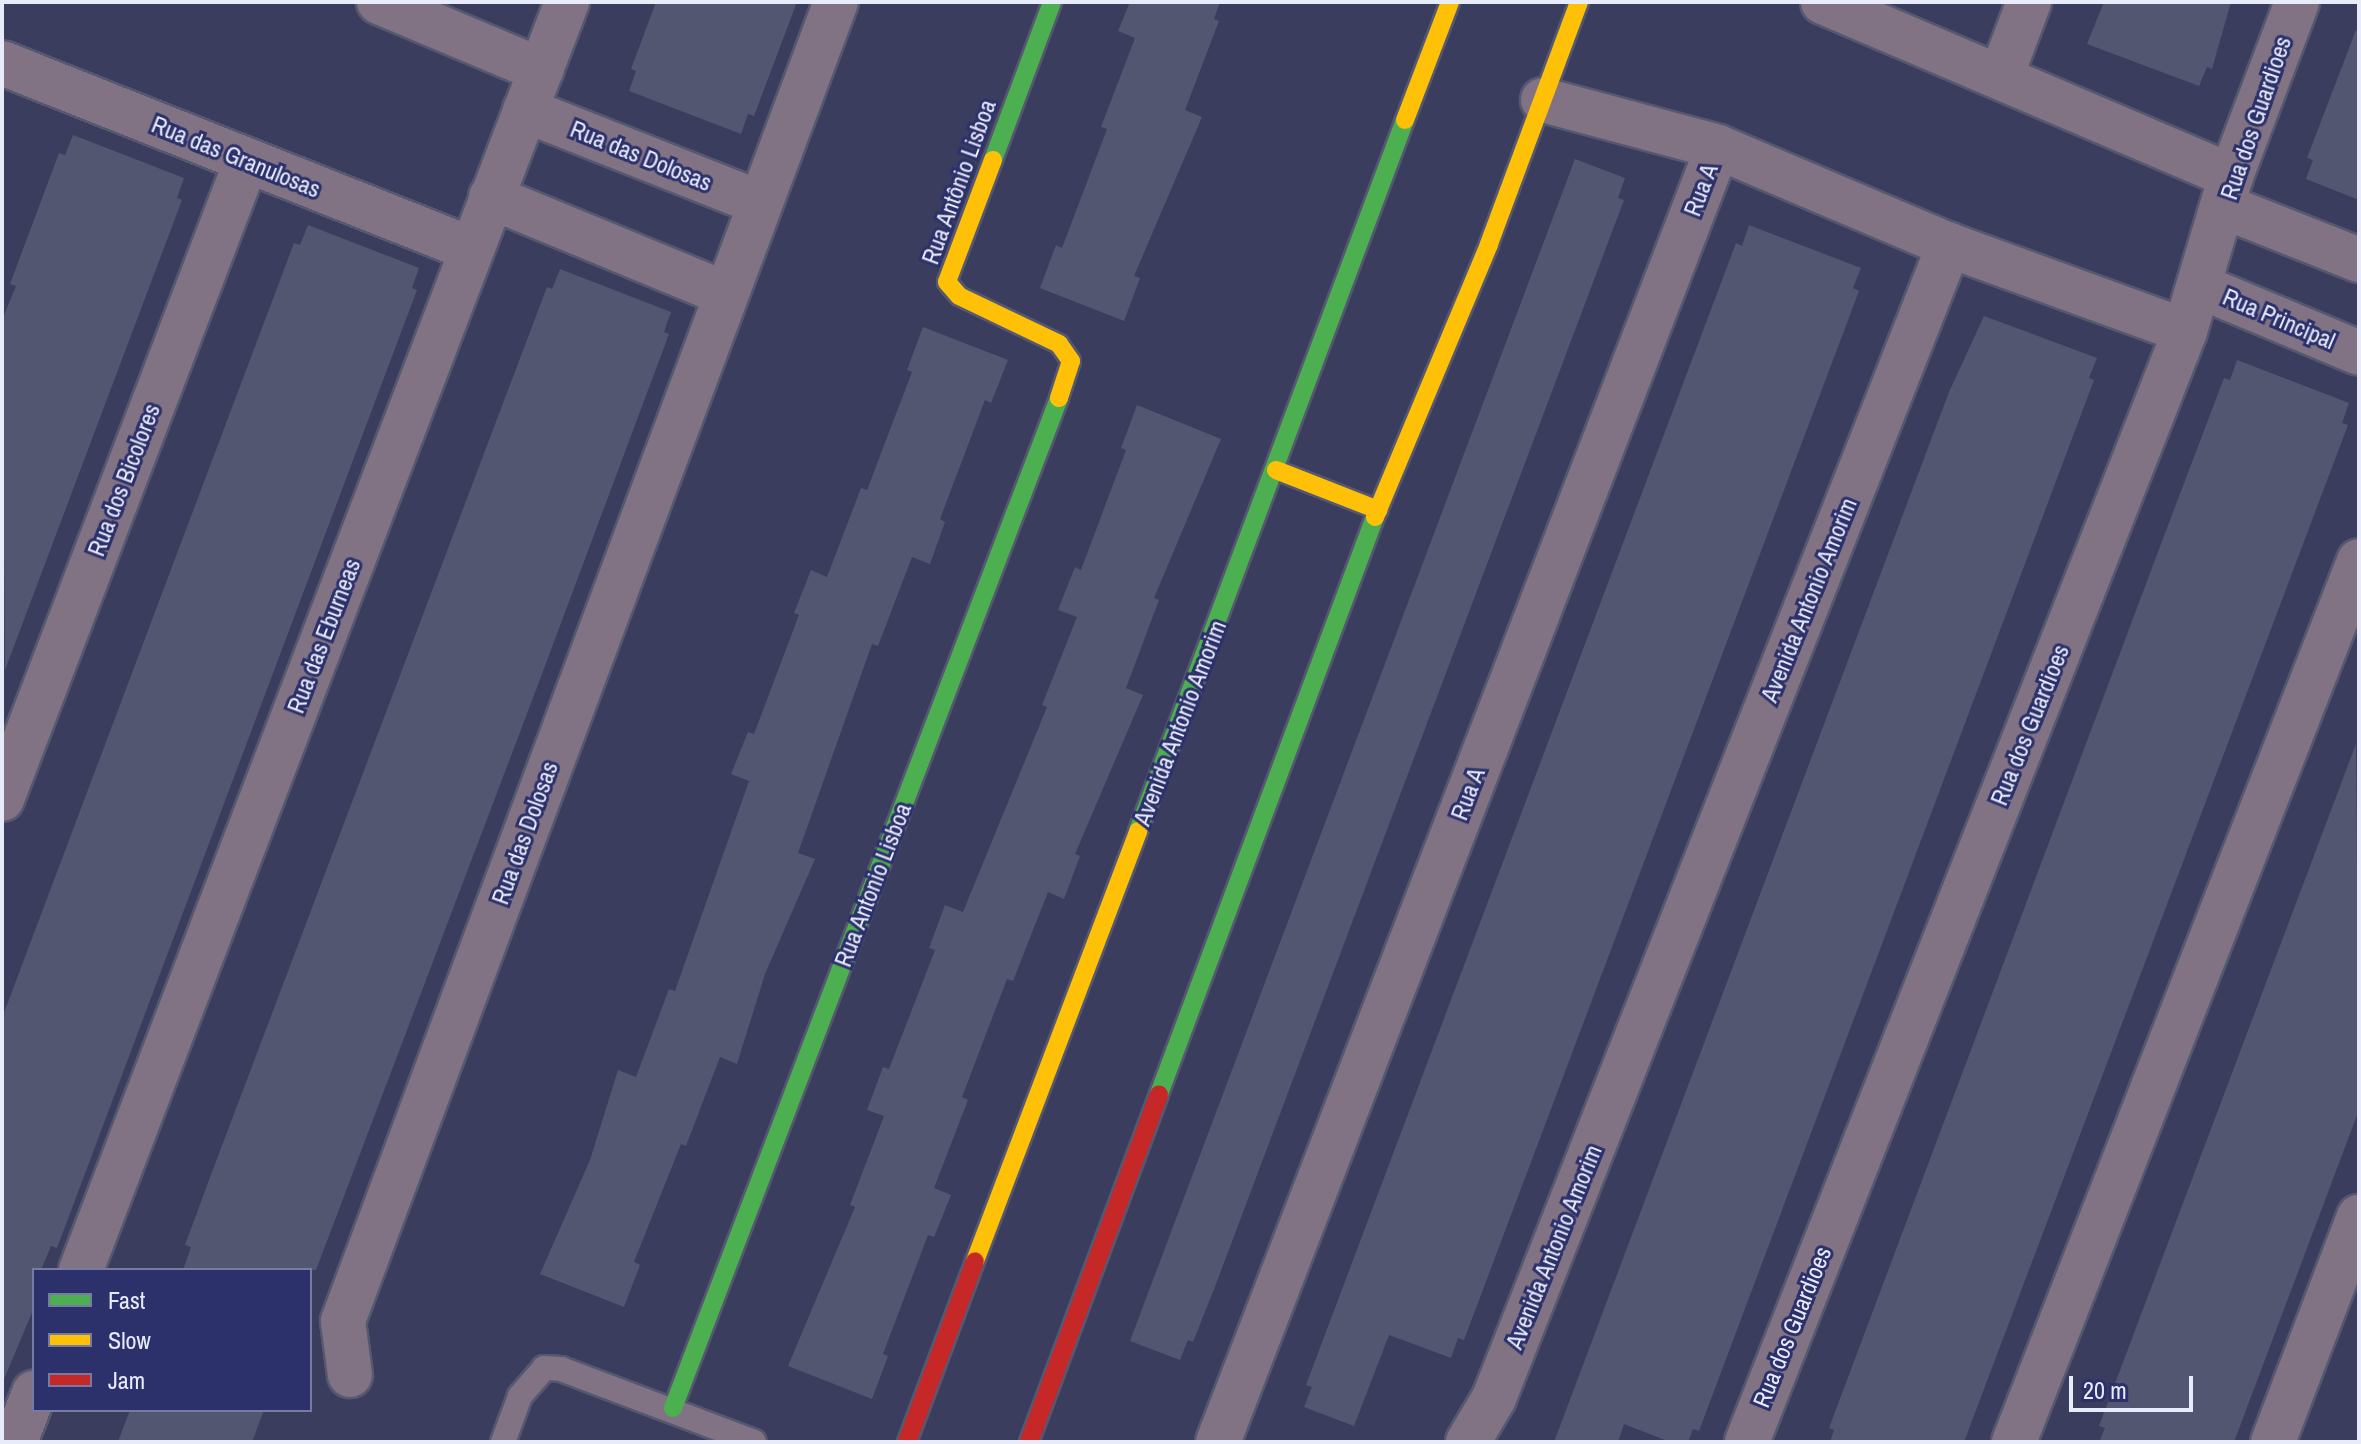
<!DOCTYPE html>
<meta charset="utf-8">
<style>
body{margin:0}
#map{position:relative;width:2361px;height:1444px;overflow:hidden;background:#3a3d5d;font-family:"Archivo Narrow",sans-serif}
div>[style]{position:absolute}
.building>*{inset:0;background:#535671}
.roads{filter:drop-shadow(2px 0 #555870) drop-shadow(-2px 0 #555870) drop-shadow(0 2px #555870) drop-shadow(0 -2px #555870)}
.lane>*{height:24px;margin:-12px;padding:0 12px;transform-origin:12px;border-radius:12px;background:#827384}
.street>*{height:44px;margin:-22px;padding:0 22px;transform-origin:22px;border-radius:22px;background:#827384}
.fast>*{height:18px;margin:-9px;padding:0 9px;transform-origin:9px;border-radius:9px;background:#4caf50}
.slow>*{height:18px;margin:-9px;padding:0 9px;transform-origin:9px;border-radius:9px;background:#ffc107}
.jam>*{height:18px;margin:-9px;padding:0 9px;transform-origin:9px;border-radius:9px;background:#c62828}
span{translate:-50% -50%;white-space:nowrap;text-align:center;line-height:1.15;-webkit-text-stroke:6px #2c316b;paint-order:stroke}
.street-label{font-size:24px;color:#e8ebfa}
.frame{position:absolute;inset:0;border:4px solid #e8ebfa;pointer-events:none}
.legend{position:absolute;left:32px;top:1268px;width:280px;height:144px;box-sizing:border-box;background:#2c316b;border:2px solid #777ba4;margin:0;padding:10px 14px;list-style:none;font-size:24px;color:#e8ebfa}
.legend li{display:flex;align-items:center;gap:16px;height:40px}
.legend b{width:40px;border:2px solid #777ba4}
.scale{position:absolute;left:2069px;top:1376px;width:124px;height:36px;box-sizing:border-box;border:4px solid #e8ebfa;border-top:0;padding-left:10px;font-size:24px;line-height:28px;white-space:nowrap;color:#e8ebfa;-webkit-text-stroke:6px #2c316b;paint-order:stroke}
</style>
<div id="map">
<div class="building">
<div style="clip-path:polygon(656px 2px,797px 2px,754px 116px,748px 114px,741px 134px,629px 91px,636px 71px,631px 69px)"></div>
<div style="clip-path:polygon(1130px 2px,1220px 2px,1214px 19px,1219px 21px,1185px 110px,1202px 117px,1134px 276px,1140px 278px,1124px 321px,1040px 288px,1056px 245px,1062px 248px,1107px 129px,1101px 127px,1135px 38px,1118px 31px)"></div>
<div style="clip-path:polygon(2104px 2px,2231px 2px,2212px 69px,2207px 67px,2199px 86px,2087px 44px)"></div>
<div style="clip-path:polygon(2356px 30px,2359px 30px,2359px 200px,2306px 179px,2313px 160px,2307px 158px)"></div>
<div style="clip-path:polygon(73px 135px,184px 178px,177px 198px,182px 200px,5px 670px,2px 320px,16px 286px,10px 284px,59px 153px,65px 155px)"></div>
<div style="clip-path:polygon(1575px 159px,1625px 178px,1618px 198px,1624px 200px,1216px 1284px,1193px 1342px,1188px 1340px,1180px 1360px,1130px 1341px)"></div>
<div style="clip-path:polygon(308px 225px,419px 268px,412px 288px,417px 290px,57px 1248px,51px 1246px,41px 1270px,34px 1270px,34px 1308px,2px 1384px,2px 1018px,294px 243px,300px 245px)"></div>
<div style="clip-path:polygon(1749px 225px,1861px 268px,1853px 288px,1859px 291px,1464px 1340px,1458px 1338px,1451px 1358px,1389px 1335px,1354px 1426px,1304px 1407px,1312px 1387px,1306px 1385px,1736px 243px,1742px 246px)"></div>
<div style="clip-path:polygon(560px 269px,671px 312px,664px 332px,669px 334px,539px 682px,316px 1270px,183px 1270px,191px 1247px,185px 1245px,212px 1172px,547px 287px,552px 289px)"></div>
<div style="clip-path:polygon(1984px 316px,2097px 358px,2089px 378px,2094px 380px,1699px 1431px,1693px 1429px,1688px 1442px,1670px 1442px,1624px 1424px,1618px 1442px,1554px 1442px,1949px 392px)"></div>
<div style="clip-path:polygon(923px 327px,1008px 360px,991px 403px,985px 400px,940px 519px,945px 522px,930px 564px,912px 557px,878px 646px,872px 644px,798px 853px,815px 859px,765px 974px,737px 1064px,720px 1057px,686px 1146px,681px 1144px,634px 1262px,640px 1265px,624px 1307px,540px 1274px,590px 1160px,618px 1070px,636px 1077px,669px 989px,675px 991px,749px 781px,731px 774px,748px 732px,754px 734px,799px 615px,794px 613px,811px 570px,827px 577px,861px 488px,867px 490px,912px 372px,907px 370px)"></div>
<div style="clip-path:polygon(2237px 360px,2349px 403px,2342px 423px,2348px 425px,1964px 1442px,1830px 1442px,1834px 1430px,1829px 1428px,2167px 528px,2224px 378px,2230px 380px)"></div>
<div style="clip-path:polygon(1137px 405px,1221px 439px,1154px 598px,1159px 600px,1126px 688px,1143px 695px,1075px 854px,1080px 856px,1064px 899px,1048px 892px,1013px 981px,1007px 979px,962px 1097px,968px 1100px,934px 1188px,951px 1195px,934px 1237px,928px 1235px,883px 1354px,888px 1356px,872px 1399px,788px 1366px,855px 1207px,850px 1205px,884px 1116px,867px 1110px,883px 1067px,889px 1069px,935px 950px,929px 948px,945px 905px,963px 912px,1047px 707px,1042px 705px,1077px 617px,1058px 610px,1075px 567px,1081px 570px,1126px 450px,1121px 448px)"></div>
<div style="clip-path:polygon(2356px 744px,2359px 1110px,2234px 1442px,2099px 1442px,2105px 1428px,2099px 1426px)"></div>
<div style="clip-path:polygon(130px 1410px,264px 1410px,252px 1442px,118px 1442px)"></div>
</div>
<div class="roads">
<div class="lane">
<div style="left:503px;top:1442px;width:49px;rotate:-69.7deg"></div>
<div style="left:520px;top:1396px;width:37px;rotate:-49deg"></div>
<div style="left:544px;top:1368px;width:17px;rotate:3deg"></div>
<div style="left:561px;top:1369px;width:206px;rotate:20.7deg"></div>
</div>
<div class="street">
<div style="left:379px;top:2px;width:176px;rotate:22.8deg"></div>
<div style="left:1823px;top:2px;width:444px;rotate:23.1deg"></div>
<div style="left:2px;top:63px;width:505px;rotate:21.63deg"></div>
<div style="left:2001px;top:76px;width:79px;rotate:-69.3deg"></div>
<div style="left:1543px;top:100px;width:181px;rotate:15deg"></div>
<div style="left:1718px;top:147px;width:251px;rotate:23deg"></div>
<div style="left:1949px;top:245px;width:251px;rotate:20deg"></div>
<div style="left:525px;top:110px;width:250px;rotate:21.6deg"></div>
<div style="left:491px;top:197px;width:254px;rotate:22.4deg"></div>
<div style="left:2225px;top:207px;width:144px;rotate:21.6deg"></div>
<div style="left:2199px;top:286px;width:173px;rotate:22.7deg"></div>
<div style="left:2px;top:799px;width:682px;rotate:-69.04deg"></div>
<div style="left:81px;top:1270px;width:1358px;rotate:-69.03deg"></div>
<div style="left:350px;top:1375px;width:54px;rotate:-97.4deg"></div>
<div style="left:343px;top:1321px;width:1408px;rotate:-69.51deg"></div>
<div style="left:15px;top:1442px;width:53px;rotate:-68.8deg"></div>
<div style="left:1218px;top:1442px;width:1388px;rotate:-68.89deg"></div>
<div style="left:1468px;top:1442px;width:51px;rotate:-59.4deg"></div>
<div style="left:1494px;top:1398px;width:1240px;rotate:-68.46deg"></div>
<div style="left:1747px;top:1442px;width:1194px;rotate:-68.48deg"></div>
<div style="left:2185px;top:331px;width:162px;rotate:-73.5deg"></div>
<div style="left:2231px;top:176px;width:186px;rotate:-69.2deg"></div>
<div style="left:2014px;top:1442px;width:946px;rotate:-68.61deg"></div>
<div style="left:2273px;top:1442px;width:241px;rotate:-69.1deg"></div>
</div>
<div class="fast">
<div style="left:993px;top:160px;width:169px;rotate:-69.5deg"></div>
<div style="left:1138px;top:831px;width:759px;rotate:-69.42deg"></div>
<div style="left:1159px;top:1094px;width:616px;rotate:-69.48deg"></div>
<div style="left:673px;top:1408px;width:1081px;rotate:-69.08deg"></div>
</div>
<div class="slow">
<div style="left:1405px;top:120px;width:126px;rotate:-69.1deg"></div>
<div style="left:993px;top:160px;width:130px;rotate:110.7deg"></div>
<div style="left:947px;top:282px;width:18px;rotate:49deg"></div>
<div style="left:959px;top:296px;width:111px;rotate:25.6deg"></div>
<div style="left:1059px;top:344px;width:21px;rotate:55deg"></div>
<div style="left:1071px;top:361px;width:39px;rotate:108deg"></div>
<div style="left:1276px;top:470px;width:110px;rotate:21.4deg"></div>
<div style="left:1375px;top:517px;width:296px;rotate:-67.3deg"></div>
<div style="left:1489px;top:244px;width:258px;rotate:-69.6deg"></div>
<div style="left:975px;top:1261px;width:460px;rotate:-69.2deg"></div>
</div>
<div class="jam">
<div style="left:907px;top:1442px;width:193px;rotate:-69.4deg"></div>
<div style="left:1029px;top:1442px;width:371px;rotate:-69.5deg"></div>
</div>
</div>
<div class="street-label">
<span style="left:2256px;top:118px;rotate:-71deg">Rua dos Guardioes</span>
<span style="left:641px;top:156px;rotate:22deg">Rua das Dolosas</span>
<span style="left:236px;top:157px;rotate:22deg">Rua das Granulosas</span>
<span style="left:959px;top:182px;rotate:-70deg">Rua Antônio Lisboa</span>
<span style="left:1701px;top:190px;rotate:-69deg">Rua A</span>
<span style="left:2279px;top:319px;rotate:23deg">Rua Principal</span>
<span style="left:124px;top:480px;rotate:-69deg">Rua dos Bicolores</span>
<span style="left:1809px;top:600px;rotate:-68deg">Avenida Antonio Amorim</span>
<span style="left:324px;top:636px;rotate:-69deg">Rua das Eburneas</span>
<span style="left:1180px;top:723px;rotate:-69deg">Avenida Antonio Amorim</span>
<span style="left:2030px;top:725px;rotate:-68deg">Rua dos Guardioes</span>
<span style="left:1468px;top:794px;rotate:-69deg">Rua A</span>
<span style="left:525px;top:833px;rotate:-70deg">Rua das Dolosas</span>
<span style="left:873px;top:885px;rotate:-69deg">Rua Antonio Lisboa</span>
<span style="left:1554px;top:1247px;rotate:-68deg">Avenida Antonio Amorim</span>
<span style="left:1792px;top:1327px;rotate:-68deg">Rua dos Guardioes</span>
</div>
<div class="frame"></div>
<ul class="legend">
<li><b style="height:10px;background:#4caf50"></b>Fast</li>
<li><b style="height:10px;background:#ffc107"></b>Slow</li>
<li><b style="height:10px;background:#c62828"></b>Jam</li>
</ul>
<div class="scale">20 m</div>
</div>
